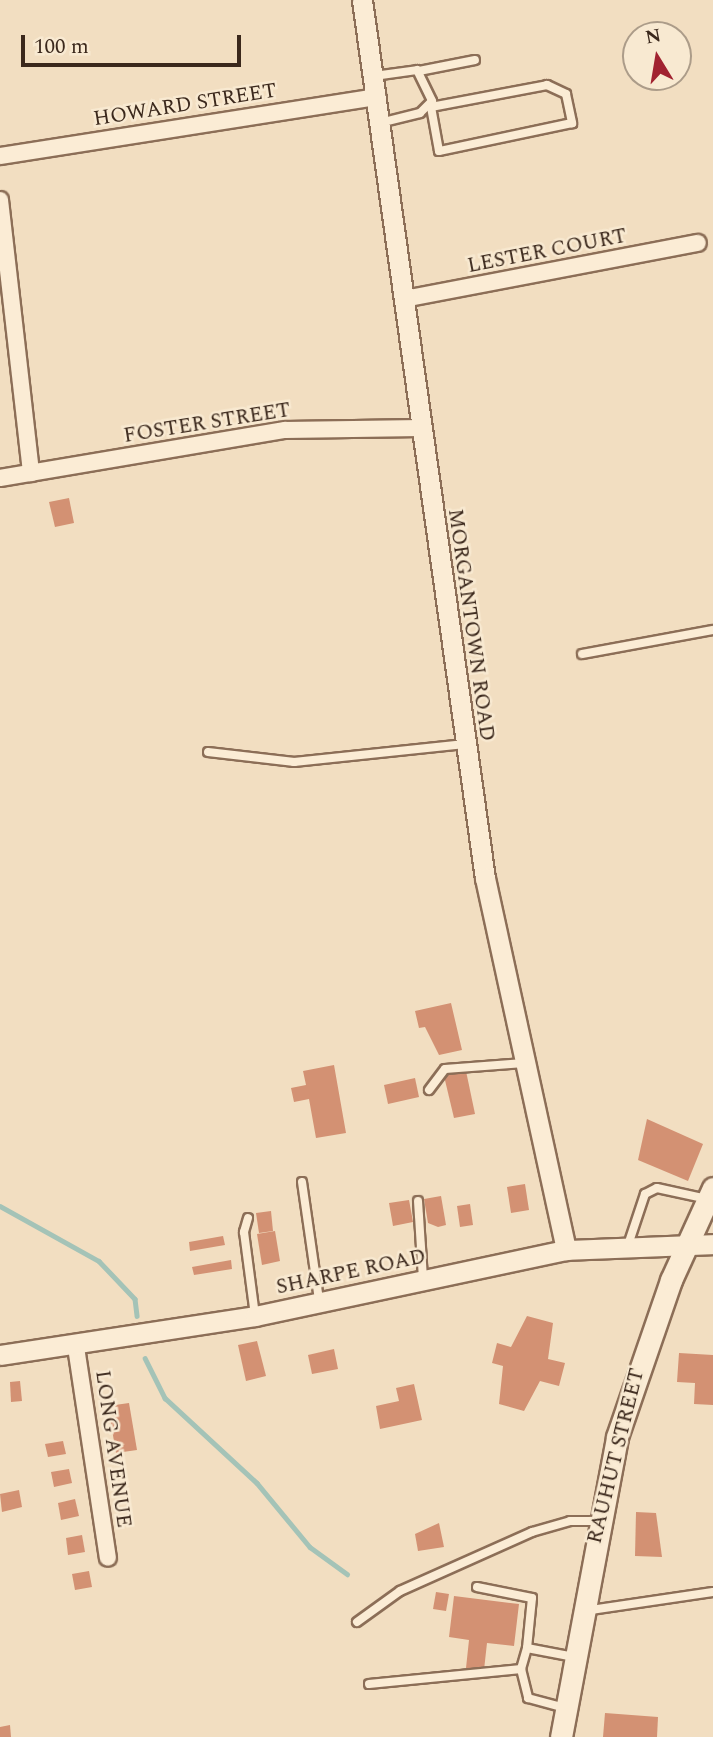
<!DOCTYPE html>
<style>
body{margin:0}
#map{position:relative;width:713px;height:1737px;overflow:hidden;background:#f2dec1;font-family:Spectral,serif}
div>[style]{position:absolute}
.stream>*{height:4.5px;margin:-2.25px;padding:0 2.25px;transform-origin:2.25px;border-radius:2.25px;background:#a4c3b7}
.building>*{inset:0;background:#d39173}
.roads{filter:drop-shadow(2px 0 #8c6e57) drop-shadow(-2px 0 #8c6e57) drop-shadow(0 2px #8c6e57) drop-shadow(0 -2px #8c6e57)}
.service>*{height:8px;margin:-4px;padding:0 4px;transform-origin:4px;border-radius:4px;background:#fbecd5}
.minor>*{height:16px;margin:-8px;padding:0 8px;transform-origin:8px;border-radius:8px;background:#fbecd5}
.tertiary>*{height:19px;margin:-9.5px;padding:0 9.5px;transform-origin:9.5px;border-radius:9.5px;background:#fbecd5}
.secondary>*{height:21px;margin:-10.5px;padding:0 10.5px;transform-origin:10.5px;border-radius:10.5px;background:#fbecd5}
span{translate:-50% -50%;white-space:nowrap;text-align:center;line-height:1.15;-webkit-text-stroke:5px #f8e9d1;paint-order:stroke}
.street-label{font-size:21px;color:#3b281c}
.north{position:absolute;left:622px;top:21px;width:70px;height:70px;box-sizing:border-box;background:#f8e9d1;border:2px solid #ac9c89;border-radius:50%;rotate:349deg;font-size:19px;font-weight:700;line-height:28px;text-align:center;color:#3b281c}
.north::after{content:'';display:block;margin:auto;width:24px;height:32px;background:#a12230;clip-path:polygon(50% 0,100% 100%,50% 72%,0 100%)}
.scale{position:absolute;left:21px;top:35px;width:220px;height:32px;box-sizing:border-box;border:4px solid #3b281c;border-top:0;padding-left:9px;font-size:21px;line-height:24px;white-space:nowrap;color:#3b281c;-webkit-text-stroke:5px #f8e9d1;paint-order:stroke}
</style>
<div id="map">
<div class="stream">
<div style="left:0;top:1206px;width:113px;rotate:29.1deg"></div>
<div style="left:99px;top:1261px;width:52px;rotate:46.5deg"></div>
<div style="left:135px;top:1299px;width:17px;rotate:83deg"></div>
<div style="left:145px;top:1358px;width:45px;rotate:63.4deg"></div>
<div style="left:165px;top:1398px;width:125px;rotate:42.7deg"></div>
<div style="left:257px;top:1483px;width:83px;rotate:50.4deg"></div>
<div style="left:310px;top:1547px;width:46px;rotate:36.1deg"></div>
</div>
<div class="building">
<div style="clip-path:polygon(69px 498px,74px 523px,55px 527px,49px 502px)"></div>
<div style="clip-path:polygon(451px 1003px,462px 1050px,439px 1055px,425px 1027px,419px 1028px,415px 1011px)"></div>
<div style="clip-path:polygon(334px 1065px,346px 1133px,316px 1138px,309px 1099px,294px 1102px,291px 1088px,306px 1085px,303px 1071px)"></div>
<div style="clip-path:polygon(466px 1071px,475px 1114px,454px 1118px,444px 1076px)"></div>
<div style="clip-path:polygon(415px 1078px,419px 1097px,388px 1104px,384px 1085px)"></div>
<div style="clip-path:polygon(647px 1119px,703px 1144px,688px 1181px,638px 1160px)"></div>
<div style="clip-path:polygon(525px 1184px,529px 1210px,511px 1213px,507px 1187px)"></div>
<div style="clip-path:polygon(441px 1196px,446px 1225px,438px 1227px,428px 1223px,424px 1199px)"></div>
<div style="clip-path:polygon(409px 1200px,413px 1222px,393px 1226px,389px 1203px)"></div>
<div style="clip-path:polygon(470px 1204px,473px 1225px,460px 1227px,457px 1206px)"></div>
<div style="clip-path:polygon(271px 1211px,273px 1231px,259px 1233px,256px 1213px)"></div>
<div style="clip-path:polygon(275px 1231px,280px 1261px,262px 1265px,257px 1234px)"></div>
<div style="clip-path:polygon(223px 1236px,225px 1245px,190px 1251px,189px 1242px)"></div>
<div style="clip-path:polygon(231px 1260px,232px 1269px,194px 1275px,192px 1267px)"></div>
<div style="clip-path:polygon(527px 1316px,553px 1323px,548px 1359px,565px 1363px,559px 1386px,540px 1381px,524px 1411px,499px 1404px,503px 1366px,492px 1363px,497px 1343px,511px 1347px)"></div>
<div style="clip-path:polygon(257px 1341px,266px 1376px,246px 1381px,238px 1345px)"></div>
<div style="clip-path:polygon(334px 1349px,338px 1369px,312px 1374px,308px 1355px)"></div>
<div style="clip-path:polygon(679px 1353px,713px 1355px,713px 1405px,694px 1404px,695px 1383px,677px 1382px)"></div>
<div style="clip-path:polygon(20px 1381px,22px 1401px,11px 1402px,10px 1382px)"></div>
<div style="clip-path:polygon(414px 1384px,422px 1420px,380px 1429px,376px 1406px,399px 1401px,396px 1388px)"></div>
<div style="clip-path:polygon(129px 1403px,137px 1450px,116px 1453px,108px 1406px)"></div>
<div style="clip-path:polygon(63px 1441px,66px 1454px,48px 1457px,45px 1444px)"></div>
<div style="clip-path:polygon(69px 1469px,72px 1483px,54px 1487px,51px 1472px)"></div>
<div style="clip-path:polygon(19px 1490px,22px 1507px,2px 1512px,0 1494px)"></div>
<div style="clip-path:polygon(75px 1499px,79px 1516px,61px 1520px,58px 1503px)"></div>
<div style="clip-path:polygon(636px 1512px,656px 1513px,662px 1557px,635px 1556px)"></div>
<div style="clip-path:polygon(439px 1523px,444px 1547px,418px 1551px,415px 1534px)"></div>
<div style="clip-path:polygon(82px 1535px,85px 1552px,68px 1555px,66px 1538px)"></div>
<div style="clip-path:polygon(89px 1571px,92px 1587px,75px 1590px,72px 1574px)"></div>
<div style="clip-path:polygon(436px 1592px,449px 1594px,446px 1611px,433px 1609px)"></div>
<div style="clip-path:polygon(454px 1596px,519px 1604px,514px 1646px,487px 1643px,484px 1670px,466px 1668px,469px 1640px,449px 1637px)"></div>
<div style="clip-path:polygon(605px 1713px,658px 1717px,657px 1737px,603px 1737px)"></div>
<div style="clip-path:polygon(10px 1725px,11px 1737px,0 1737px,0 1727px)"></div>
</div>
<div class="roads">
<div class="service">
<div style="left:419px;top:71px;width:57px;rotate:-11.1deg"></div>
<div style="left:374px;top:76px;width:43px;rotate:-7.9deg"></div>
<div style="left:417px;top:70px;width:34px;rotate:64deg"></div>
<div style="left:432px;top:101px;width:17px;rotate:135deg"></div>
<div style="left:420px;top:113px;width:41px;rotate:166deg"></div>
<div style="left:547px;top:85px;width:21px;rotate:25deg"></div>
<div style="left:566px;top:94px;width:30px;rotate:78deg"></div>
<div style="left:572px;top:123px;width:136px;rotate:168.1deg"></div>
<div style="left:439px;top:151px;width:45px;rotate:-100.3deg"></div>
<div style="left:431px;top:107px;width:118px;rotate:-10.7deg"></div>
<div style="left:582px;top:654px;width:133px;rotate:-10.4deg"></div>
<div style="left:208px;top:752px;width:87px;rotate:6.6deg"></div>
<div style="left:294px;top:762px;width:172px;rotate:-6deg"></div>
<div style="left:429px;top:1090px;width:26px;rotate:-53deg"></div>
<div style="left:445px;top:1069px;width:79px;rotate:-4.3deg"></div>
<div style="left:302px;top:1182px;width:119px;rotate:81.8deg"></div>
<div style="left:418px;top:1201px;width:78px;rotate:86.3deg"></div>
<div style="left:248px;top:1218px;width:15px;rotate:106deg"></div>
<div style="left:244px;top:1232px;width:84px;rotate:82.5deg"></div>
<div style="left:627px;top:1248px;width:57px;rotate:-71.6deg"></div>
<div style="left:645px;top:1194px;width:13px;rotate:-27deg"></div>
<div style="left:657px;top:1188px;width:51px;rotate:12.4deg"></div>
<div style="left:477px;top:1587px;width:56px;rotate:11.3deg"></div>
<div style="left:532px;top:1598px;width:50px;rotate:95.7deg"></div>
<div style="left:527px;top:1648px;width:48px;rotate:10.8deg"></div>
<div style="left:584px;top:1611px;width:130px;rotate:-8.4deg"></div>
<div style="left:357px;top:1622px;width:53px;rotate:-35.8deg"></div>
<div style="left:400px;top:1591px;width:145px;rotate:-24.1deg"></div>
<div style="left:532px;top:1532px;width:40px;rotate:-16deg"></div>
<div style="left:570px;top:1521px;width:27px"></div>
<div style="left:527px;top:1648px;width:22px;rotate:106deg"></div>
<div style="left:521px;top:1669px;width:30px;rotate:76deg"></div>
<div style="left:528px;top:1698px;width:39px;rotate:15deg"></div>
<div style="left:369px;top:1684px;width:153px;rotate:-5.6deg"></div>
</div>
<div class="minor">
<div style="left:0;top:156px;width:382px;rotate:-8.9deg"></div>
<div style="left:0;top:200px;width:275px;rotate:83.5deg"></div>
<div style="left:404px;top:299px;width:299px;rotate:-10.8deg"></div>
<div style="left:0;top:478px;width:289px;rotate:-9.6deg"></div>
<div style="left:285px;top:430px;width:136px;rotate:-0.8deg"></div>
<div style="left:76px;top:1347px;width:213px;rotate:81.4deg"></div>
</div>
<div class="tertiary">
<div style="left:362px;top:0;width:887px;rotate:82.03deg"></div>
<div style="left:485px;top:878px;width:381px;rotate:77.7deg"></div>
<div style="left:0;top:1355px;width:258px;rotate:-8.7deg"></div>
<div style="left:255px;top:1316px;width:318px;rotate:-12deg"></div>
<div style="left:566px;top:1250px;width:147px;rotate:-2.3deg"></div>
</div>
<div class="secondary">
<div style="left:561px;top:1737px;width:305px;rotate:-79.4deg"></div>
<div style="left:617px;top:1437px;width:166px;rotate:-71deg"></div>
<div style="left:671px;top:1280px;width:101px;rotate:-65.5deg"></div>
</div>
</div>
<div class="street-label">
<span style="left:185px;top:105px;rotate:-9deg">HOWARD STREET</span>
<span style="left:547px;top:251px;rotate:-11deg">LESTER COURT</span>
<span style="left:207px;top:423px;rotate:-9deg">FOSTER STREET</span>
<span style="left:471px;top:625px;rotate:82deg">MORGANTOWN ROAD</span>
<span style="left:351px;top:1272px;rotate:-12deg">SHARPE ROAD</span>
<span style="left:113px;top:1449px;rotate:82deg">LONG AVENUE</span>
<span style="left:616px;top:1456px;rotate:-76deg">RAUHUT STREET</span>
</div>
<div class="north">N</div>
<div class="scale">100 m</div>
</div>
